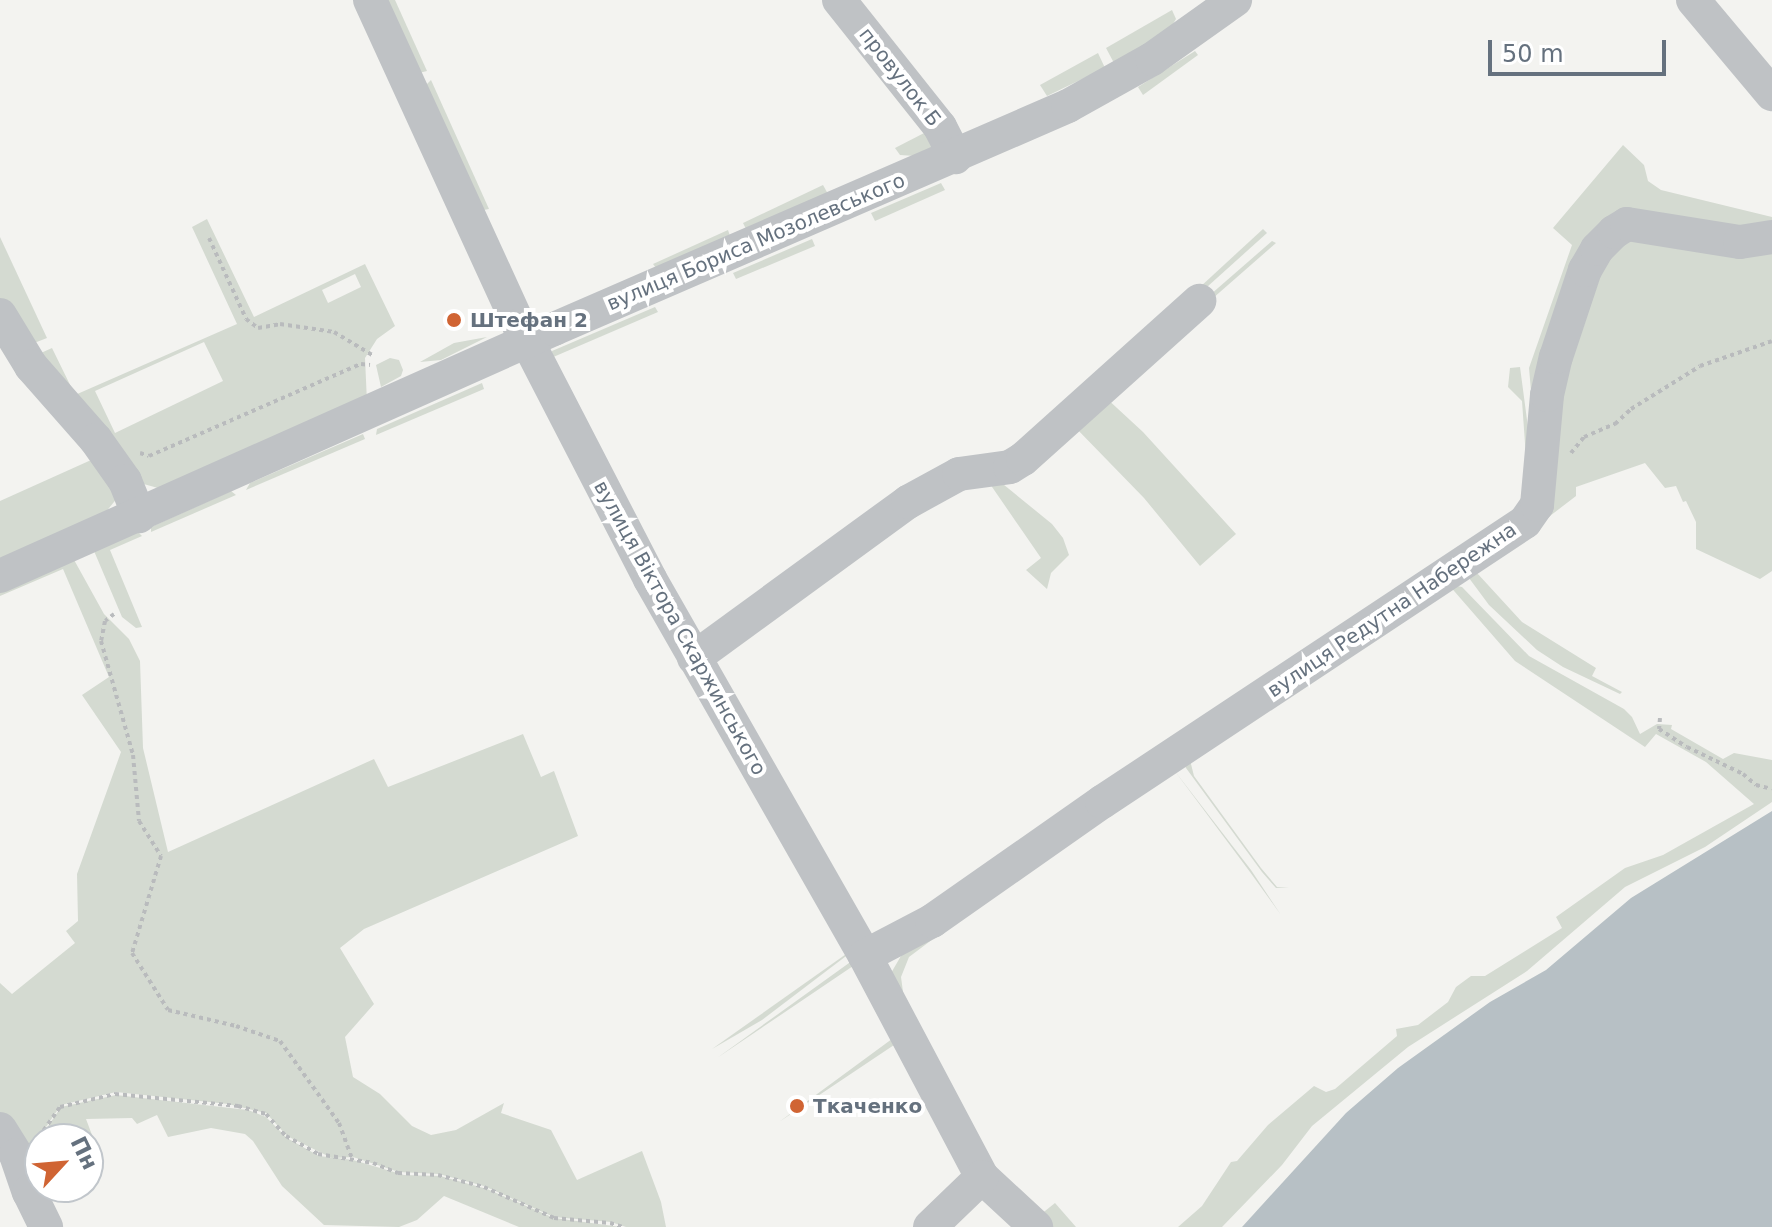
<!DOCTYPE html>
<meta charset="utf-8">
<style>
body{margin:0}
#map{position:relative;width:1772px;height:1227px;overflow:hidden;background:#f3f3f0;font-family:"DejaVu Sans",sans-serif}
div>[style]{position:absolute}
.green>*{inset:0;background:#d4dad1}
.water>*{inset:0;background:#b7c0c5}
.path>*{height:4px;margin-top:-2px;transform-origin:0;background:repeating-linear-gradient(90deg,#b9bbbd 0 4px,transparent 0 8px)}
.minor>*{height:34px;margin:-17px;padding:0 17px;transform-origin:17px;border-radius:17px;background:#bfc2c5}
.dots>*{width:22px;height:22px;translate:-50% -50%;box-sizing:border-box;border:4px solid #fff;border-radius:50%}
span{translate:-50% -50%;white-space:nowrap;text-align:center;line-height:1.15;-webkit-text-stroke:8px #fff;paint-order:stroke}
.street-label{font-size:20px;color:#65717e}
.poi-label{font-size:20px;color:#65717e;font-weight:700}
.left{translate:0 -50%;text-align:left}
.north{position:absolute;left:24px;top:1123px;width:80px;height:80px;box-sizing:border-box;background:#fff;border:2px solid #c1c6cb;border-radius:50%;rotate:64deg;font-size:22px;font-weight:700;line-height:32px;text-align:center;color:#65717e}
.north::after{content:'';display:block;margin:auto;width:28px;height:36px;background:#d06433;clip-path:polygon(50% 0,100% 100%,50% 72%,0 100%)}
.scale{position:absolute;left:1488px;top:40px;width:178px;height:36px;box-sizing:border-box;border:4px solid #65717e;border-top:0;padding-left:10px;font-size:24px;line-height:28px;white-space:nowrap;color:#65717e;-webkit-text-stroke:6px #fff;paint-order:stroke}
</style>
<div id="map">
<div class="green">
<div style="clip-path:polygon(381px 0,395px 0,427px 71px,415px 74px)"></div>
<div style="clip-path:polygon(1172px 10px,1176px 19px,1170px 29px,1114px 63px,1106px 48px)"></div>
<div style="clip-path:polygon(1195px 51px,1198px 55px,1143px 95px,1138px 87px)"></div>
<div style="clip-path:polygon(1098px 53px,1105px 68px,1047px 96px,1040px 85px)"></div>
<div style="clip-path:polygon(431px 80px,489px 209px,478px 211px,422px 89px)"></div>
<div style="clip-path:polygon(928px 131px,937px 135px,931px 148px,915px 156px,900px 155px,895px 148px)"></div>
<div style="clip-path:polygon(1623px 145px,1644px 165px,1648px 181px,1661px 190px,1772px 217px,1772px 231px,1621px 220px,1533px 414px,1529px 368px,1572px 245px,1553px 228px)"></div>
<div style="clip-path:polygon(941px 183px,945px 190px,875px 221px,871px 213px)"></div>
<div style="clip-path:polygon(823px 185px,828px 194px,746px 229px,743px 223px)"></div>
<div style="clip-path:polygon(evenodd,207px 219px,254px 317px,365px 264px,395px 326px,377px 339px,365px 358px,367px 402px,158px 488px,140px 483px,32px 357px,52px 348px,75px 395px,237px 324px,192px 227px,207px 219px,355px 274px,361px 287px,328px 303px,322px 290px,355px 274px,207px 219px,204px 342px,223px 381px,115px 433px,95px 391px,204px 342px)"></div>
<div style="clip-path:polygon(1263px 229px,1267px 233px,1157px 332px,1136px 346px)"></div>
<div style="clip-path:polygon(728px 230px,730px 236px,656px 268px,653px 264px)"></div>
<div style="clip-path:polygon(1624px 235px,1772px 241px,1772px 571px,1760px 579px,1696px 549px,1696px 522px,1686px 501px,1683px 502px,1676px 486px,1665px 488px,1645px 463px,1576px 487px,1576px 496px,1546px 519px,1575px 316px)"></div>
<div style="clip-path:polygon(0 237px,47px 338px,24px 347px,0 304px)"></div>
<div style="clip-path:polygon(812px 239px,815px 246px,736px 279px,733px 273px)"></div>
<div style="clip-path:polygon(1272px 241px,1276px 243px,1212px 299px,1210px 295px)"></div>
<div style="clip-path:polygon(655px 307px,658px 312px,551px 358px,552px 351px)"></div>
<div style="clip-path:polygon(487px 337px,441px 360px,420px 362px,454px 343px)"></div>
<div style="clip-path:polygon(390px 358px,399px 360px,403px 370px,401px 376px,381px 387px,376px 365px)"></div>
<div style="clip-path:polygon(1520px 367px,1529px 435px,1529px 500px,1522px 401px,1508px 387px,1510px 368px)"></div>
<div style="clip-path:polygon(482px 383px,484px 389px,376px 435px,377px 429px)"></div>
<div style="clip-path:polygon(1104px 396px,1143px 432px,1236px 534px,1200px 566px,1144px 498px,1073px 425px)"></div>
<div style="clip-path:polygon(363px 434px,365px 439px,246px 490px,250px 483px)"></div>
<div style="clip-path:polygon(100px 456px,118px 497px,101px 518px,0 562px,0 501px)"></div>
<div style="clip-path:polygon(998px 480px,1052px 524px,1063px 538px,1069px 555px,1051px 573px,1047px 589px,1026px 570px,1041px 558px,990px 484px)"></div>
<div style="clip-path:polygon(231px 491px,236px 495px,151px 532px,151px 527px)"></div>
<div style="clip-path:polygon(138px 532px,142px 536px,110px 550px,142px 627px,136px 628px,122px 617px,94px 551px)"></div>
<div style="clip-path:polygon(73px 558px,104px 614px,129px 639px,140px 661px,143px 748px,168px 852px,374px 759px,388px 787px,523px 734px,541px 777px,554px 771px,578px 836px,364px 929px,340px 948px,374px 1004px,345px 1037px,353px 1077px,380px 1094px,412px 1126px,431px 1135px,456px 1130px,504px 1103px,501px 1113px,551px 1130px,577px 1180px,642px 1151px,661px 1202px,666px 1227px,626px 1227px,611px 1222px,554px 1217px,484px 1186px,439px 1174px,399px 1172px,353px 1157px,332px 1158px,287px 1136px,266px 1113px,228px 1104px,116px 1092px,61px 1105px,33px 1146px,21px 1150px,0 1119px,0 983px,12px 994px,75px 943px,66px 931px,78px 921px,77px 874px,121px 752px,82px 695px,109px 677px,63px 569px,0 596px,0 590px)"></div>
<div style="clip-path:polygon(1477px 573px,1522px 622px,1596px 668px,1592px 676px,1622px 692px,1620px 694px,1563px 667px,1537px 650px,1489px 605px,1466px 574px)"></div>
<div style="clip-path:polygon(1448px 584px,1462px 587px,1529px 656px,1624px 709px,1632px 717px,1640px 734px,1657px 724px,1672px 725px,1671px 729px,1723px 759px,1734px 753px,1772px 760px,1772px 802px,1705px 847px,1625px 887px,1527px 971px,1408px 1047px,1312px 1126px,1282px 1165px,1222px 1227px,1178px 1227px,1202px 1206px,1231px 1162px,1237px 1161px,1268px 1125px,1314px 1086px,1326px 1092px,1335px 1089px,1397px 1036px,1396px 1029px,1418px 1025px,1448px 1002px,1456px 987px,1471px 976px,1485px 976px,1562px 928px,1556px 917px,1625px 868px,1663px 855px,1754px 804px,1706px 762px,1656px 734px,1645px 747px,1515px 661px)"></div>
<div style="clip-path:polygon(1190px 760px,1194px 776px,1261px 868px,1277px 887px,1289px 887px,1276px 888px,1262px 872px,1186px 768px,1184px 764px)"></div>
<div style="clip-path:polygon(1174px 770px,1251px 870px,1281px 915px,1250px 872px)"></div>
<div style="clip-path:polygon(933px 939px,909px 957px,901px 977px,906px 1014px,887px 980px,905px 949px)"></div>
<div style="clip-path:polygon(854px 950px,762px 1020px,712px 1049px,849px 952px)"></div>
<div style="clip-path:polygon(860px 960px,899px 1036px,894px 1045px,779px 1122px,896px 1036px,856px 964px,717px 1058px,849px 963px)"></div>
<div style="clip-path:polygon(116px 1095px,248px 1110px,266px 1117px,287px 1138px,319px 1156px,353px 1160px,404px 1175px,440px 1176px,487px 1189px,554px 1218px,621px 1227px,519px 1227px,444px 1196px,417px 1220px,399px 1227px,324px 1225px,282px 1186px,253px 1141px,245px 1134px,211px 1128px,168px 1137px,157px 1115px,137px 1124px,132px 1118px,86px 1119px,92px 1135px,87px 1139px,40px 1139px,40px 1145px,36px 1144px,61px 1107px)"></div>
<div style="clip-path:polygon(1055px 1203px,1076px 1227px,1046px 1227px,1040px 1215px)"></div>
</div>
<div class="water">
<div style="clip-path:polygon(1772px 811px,1772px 1227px,1242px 1227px,1346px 1113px,1398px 1068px,1490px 1002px,1546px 970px,1631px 898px)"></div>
</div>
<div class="path">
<div style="left:209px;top:238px;width:89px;rotate:65.4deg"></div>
<div style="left:246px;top:319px;width:15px;rotate:37deg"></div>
<div style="left:258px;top:328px;width:22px;rotate:-10deg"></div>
<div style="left:280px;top:324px;width:55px;rotate:8.4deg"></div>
<div style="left:334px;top:332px;width:47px;rotate:31deg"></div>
<div style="left:140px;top:453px;width:9px;rotate:18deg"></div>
<div style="left:149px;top:456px;width:231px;rotate:-23.5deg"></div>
<div style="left:361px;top:364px;width:9px;rotate:6deg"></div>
<div style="left:1571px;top:453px;width:21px;rotate:-51deg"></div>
<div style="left:1584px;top:437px;width:34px;rotate:-23deg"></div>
<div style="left:1615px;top:424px;width:22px;rotate:-43deg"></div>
<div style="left:1631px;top:409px;width:81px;rotate:-31.9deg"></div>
<div style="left:1700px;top:366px;width:76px;rotate:-19.1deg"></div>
<div style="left:114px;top:614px;width:11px;rotate:142deg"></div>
<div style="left:105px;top:621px;width:20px;rotate:101deg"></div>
<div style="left:101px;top:641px;width:118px;rotate:74.3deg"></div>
<div style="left:133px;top:755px;width:66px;rotate:84.8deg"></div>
<div style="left:139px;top:821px;width:41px;rotate:57.8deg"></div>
<div style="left:161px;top:856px;width:101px;rotate:106.6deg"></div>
<div style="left:132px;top:953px;width:67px;rotate:57.7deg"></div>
<div style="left:168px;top:1010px;width:70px;rotate:13.2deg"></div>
<div style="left:236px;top:1026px;width:46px;rotate:18.8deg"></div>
<div style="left:280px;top:1041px;width:101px;rotate:54.3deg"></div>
<div style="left:339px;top:1123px;width:37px;rotate:70deg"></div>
<div style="left:1660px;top:718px;width:11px;rotate:95deg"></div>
<div style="left:1659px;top:729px;width:33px;rotate:33deg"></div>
<div style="left:1687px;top:747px;width:62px;rotate:25.7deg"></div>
<div style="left:1743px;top:774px;width:17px;rotate:40deg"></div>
<div style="left:1756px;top:785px;width:16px;rotate:14deg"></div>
<div style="left:39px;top:1137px;width:37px;rotate:-55deg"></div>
<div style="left:60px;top:1107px;width:57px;rotate:-13.3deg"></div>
<div style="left:115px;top:1094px;width:124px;rotate:5.6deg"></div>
<div style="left:238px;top:1106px;width:29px;rotate:16deg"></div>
<div style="left:266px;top:1114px;width:30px;rotate:48deg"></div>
<div style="left:286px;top:1136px;width:37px;rotate:29deg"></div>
<div style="left:318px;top:1154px;width:56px;rotate:9.3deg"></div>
<div style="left:373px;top:1163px;width:27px;rotate:22deg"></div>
<div style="left:398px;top:1173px;width:40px;rotate:2.9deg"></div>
<div style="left:438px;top:1175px;width:48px;rotate:14.6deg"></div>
<div style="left:484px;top:1187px;width:77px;rotate:23.9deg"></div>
<div style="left:554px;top:1218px;width:56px;rotate:5.1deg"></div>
<div style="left:610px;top:1223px;width:14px;rotate:17deg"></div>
</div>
<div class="minor">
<div style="left:370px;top:0;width:358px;rotate:65.4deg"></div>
<div style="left:519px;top:325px;width:286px;rotate:62.7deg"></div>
<div style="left:650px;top:579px;width:434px;rotate:60.3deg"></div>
<div style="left:865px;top:956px;width:250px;rotate:62.1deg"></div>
<div style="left:982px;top:1177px;width:74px;rotate:42.8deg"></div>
<div style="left:839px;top:0;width:162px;rotate:51.5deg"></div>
<div style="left:940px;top:127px;width:34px;rotate:63deg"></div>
<div style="left:1693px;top:0;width:123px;rotate:50deg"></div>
<div style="left:0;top:315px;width:60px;rotate:58.7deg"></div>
<div style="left:31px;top:366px;width:98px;rotate:48.7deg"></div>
<div style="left:96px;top:440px;width:50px;rotate:54.7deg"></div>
<div style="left:125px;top:481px;width:38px;rotate:68deg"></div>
<div style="left:0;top:576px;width:607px;rotate:-24.03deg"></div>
<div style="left:554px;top:329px;width:560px;rotate:-23.45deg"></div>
<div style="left:1068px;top:106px;width:96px;rotate:-29.2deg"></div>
<div style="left:1152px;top:59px;width:102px;rotate:-35.4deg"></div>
<div style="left:694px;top:658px;width:265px;rotate:-36.1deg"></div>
<div style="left:908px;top:502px;width:58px;rotate:-28.8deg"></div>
<div style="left:959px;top:474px;width:51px;rotate:-7.8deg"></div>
<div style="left:1010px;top:467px;width:15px;rotate:-32deg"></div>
<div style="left:1023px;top:459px;width:237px;rotate:-41.9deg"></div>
<div style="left:865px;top:956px;width:76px;rotate:-27.6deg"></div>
<div style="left:932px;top:921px;width:208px;rotate:-35deg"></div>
<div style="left:1102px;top:802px;width:507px;rotate:-33.5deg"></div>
<div style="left:1525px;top:522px;width:21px;rotate:-55deg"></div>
<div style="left:1537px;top:505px;width:110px;rotate:-84.8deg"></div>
<div style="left:1547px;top:395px;width:39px;rotate:-77deg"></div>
<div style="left:1556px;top:357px;width:92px;rotate:-71.6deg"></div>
<div style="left:1585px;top:270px;width:24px;rotate:-60deg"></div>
<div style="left:1597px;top:249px;width:24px;rotate:-45deg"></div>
<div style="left:1614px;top:232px;width:15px;rotate:-32deg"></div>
<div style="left:1627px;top:224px;width:114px;rotate:9.1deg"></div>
<div style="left:1740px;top:242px;width:32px;rotate:-9deg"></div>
<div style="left:0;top:1129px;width:31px;rotate:58deg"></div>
<div style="left:16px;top:1155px;width:39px;rotate:71deg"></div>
<div style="left:29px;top:1192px;width:39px;rotate:64deg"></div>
<div style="left:930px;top:1227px;width:72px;rotate:-43.9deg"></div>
</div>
<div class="dots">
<div style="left:454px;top:320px;background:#d06433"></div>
<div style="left:797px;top:1106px;background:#d06433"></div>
</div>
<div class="street-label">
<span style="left:900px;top:77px;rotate:52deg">провулок Б</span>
<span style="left:756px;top:242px;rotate:-23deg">вулиця Бориса Мозолевського</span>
<span style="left:1392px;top:610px;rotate:-34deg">вулиця Редутна Набережна</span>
<span style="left:680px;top:628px;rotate:61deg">вулиця Віктора Скаржинського</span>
</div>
<div class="poi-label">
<span class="left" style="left:470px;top:320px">Штефан 2</span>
<span class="left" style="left:813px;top:1106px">Ткаченко</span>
</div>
<div class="north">Пн</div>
<div class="scale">50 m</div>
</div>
